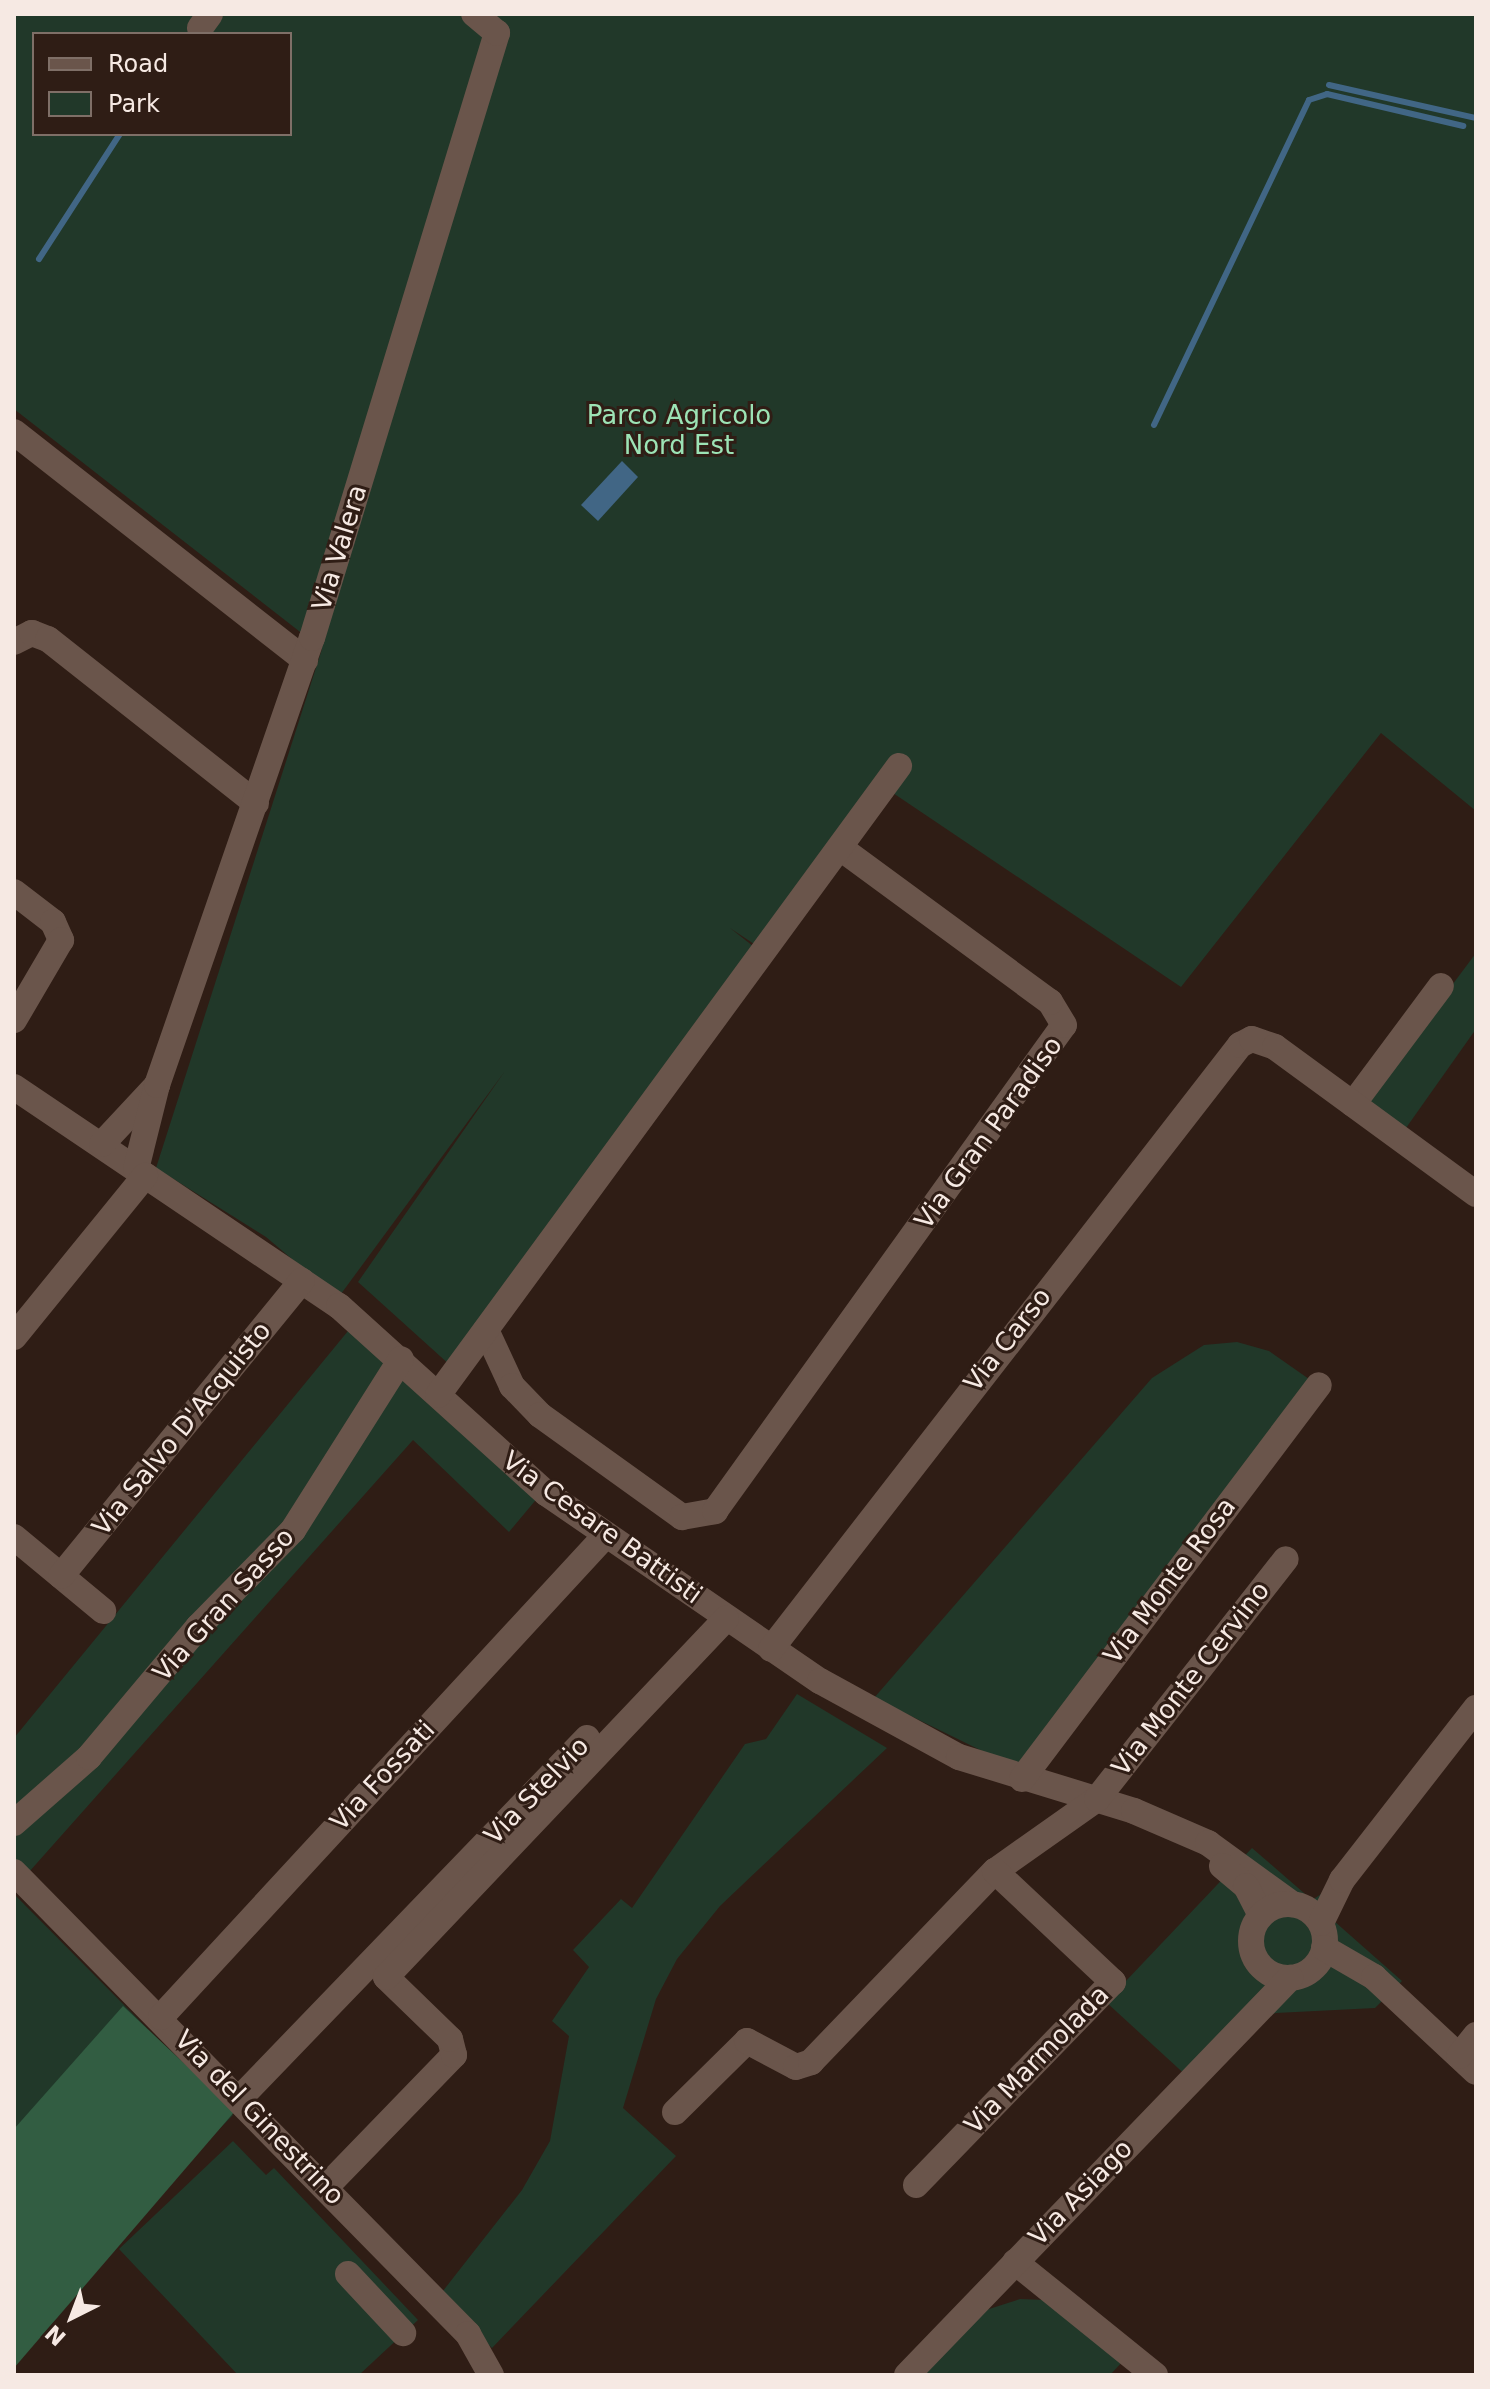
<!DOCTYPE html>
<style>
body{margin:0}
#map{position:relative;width:1490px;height:2389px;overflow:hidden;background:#2f1d15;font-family:"DejaVu Sans",sans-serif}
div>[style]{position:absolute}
.green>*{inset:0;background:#213829}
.forest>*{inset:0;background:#325d42}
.water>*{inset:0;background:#416685}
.stream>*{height:6px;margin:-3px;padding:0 3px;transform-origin:3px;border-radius:3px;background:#416685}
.minor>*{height:26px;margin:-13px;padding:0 13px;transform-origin:13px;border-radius:13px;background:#6a554b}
.minor>.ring{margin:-13px;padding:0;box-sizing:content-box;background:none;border:26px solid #6a554b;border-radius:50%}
span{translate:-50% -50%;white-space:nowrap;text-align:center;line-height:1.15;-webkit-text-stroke:6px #2f1d15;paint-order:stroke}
.park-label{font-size:26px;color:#9ce3b5}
.street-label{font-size:26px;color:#f6e9e3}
.frame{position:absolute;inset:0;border:16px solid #f6e9e3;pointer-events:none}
.legend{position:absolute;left:32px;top:32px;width:260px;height:104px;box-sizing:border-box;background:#2f1d15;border:2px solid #7f6f67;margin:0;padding:10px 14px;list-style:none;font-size:24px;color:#f6e9e3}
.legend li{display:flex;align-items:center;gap:16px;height:40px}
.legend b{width:40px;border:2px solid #7f6f67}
.north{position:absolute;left:32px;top:2277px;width:80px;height:80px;-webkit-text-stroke:6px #2f1d15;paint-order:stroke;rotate:222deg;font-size:22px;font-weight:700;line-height:32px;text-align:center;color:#f6e9e3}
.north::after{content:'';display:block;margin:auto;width:28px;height:36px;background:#f6e9e3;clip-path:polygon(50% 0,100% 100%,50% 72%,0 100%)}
</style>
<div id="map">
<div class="green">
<div style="clip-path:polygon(evenodd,14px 14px,1476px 14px,1476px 811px,1381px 733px,1181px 987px,890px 791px,760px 948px,730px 928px,758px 950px,451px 1366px,358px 1282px,505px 1071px,338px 1298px,266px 1237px,156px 1168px,322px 649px,14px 409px,14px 14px,34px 34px,290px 34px,290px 134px,34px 134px,34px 34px)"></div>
<div style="clip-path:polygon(1476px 953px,1476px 1029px,1406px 1128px,1367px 1099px)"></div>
<div style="clip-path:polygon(357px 1320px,545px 1489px,509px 1532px,413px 1440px,29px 1872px,14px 1858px,14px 1738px)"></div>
<div style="clip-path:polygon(1237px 1342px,1269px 1351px,1319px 1386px,1019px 1769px,874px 1698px,1152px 1378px,1204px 1345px)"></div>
<div style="clip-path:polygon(797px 1694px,887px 1748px,720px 1906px,677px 1959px,656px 1999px,623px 2108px,676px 2156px,492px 2348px,439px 2296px,522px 2190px,550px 2141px,569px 2036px,552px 2021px,589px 1967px,573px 1950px,621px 1899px,632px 1908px,745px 1744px,766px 1739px)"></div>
<div style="clip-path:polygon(1252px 1848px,1312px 1900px,1341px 1881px,1325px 1913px,1402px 1981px,1375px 2008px,1276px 2013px,1245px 2022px,1190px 2079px,1106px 2002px)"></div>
<div style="clip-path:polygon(14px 1894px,233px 2115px,14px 2338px)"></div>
<div style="clip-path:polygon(233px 2141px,266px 2175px,274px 2168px,418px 2320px,359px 2375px,238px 2375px,119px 2249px)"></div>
<div style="clip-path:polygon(1020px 2299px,1045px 2300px,1124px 2360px,1110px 2375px,923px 2375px,983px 2311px)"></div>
</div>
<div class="forest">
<div style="clip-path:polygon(123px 2006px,235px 2111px,14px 2368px,14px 2129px)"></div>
</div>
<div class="water">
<div style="clip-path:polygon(622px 461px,638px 477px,598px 521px,581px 505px)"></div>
</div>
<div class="stream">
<div style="left:1329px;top:85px;width:151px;rotate:12.7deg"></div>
<div style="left:39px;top:259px;width:149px;rotate:-57.1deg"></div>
<div style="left:1154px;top:425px;width:360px;rotate:-64.5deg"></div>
<div style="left:1309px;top:100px;width:19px;rotate:-18deg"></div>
<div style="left:1327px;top:94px;width:140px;rotate:13.2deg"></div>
</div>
<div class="minor">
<div style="left:200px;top:28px;width:17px;rotate:-54deg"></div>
<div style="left:14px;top:432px;width:370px;rotate:38.1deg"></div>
<div style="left:14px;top:642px;width:20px;rotate:-27deg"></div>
<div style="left:32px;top:633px;width:17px;rotate:21deg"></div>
<div style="left:48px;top:639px;width:265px;rotate:38.3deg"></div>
<div style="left:14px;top:892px;width:49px;rotate:37.6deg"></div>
<div style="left:53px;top:922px;width:20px;rotate:66deg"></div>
<div style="left:61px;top:940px;width:93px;rotate:120.4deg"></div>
<div style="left:14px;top:1087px;width:392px;rotate:34deg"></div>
<div style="left:339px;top:1306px;width:279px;rotate:42.1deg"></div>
<div style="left:546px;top:1493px;width:332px;rotate:34.5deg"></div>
<div style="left:820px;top:1681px;width:158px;rotate:28.7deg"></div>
<div style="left:959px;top:1757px;width:183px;rotate:17.1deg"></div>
<div style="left:1134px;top:1811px;width:81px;rotate:23.4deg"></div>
<div style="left:1208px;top:1843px;width:104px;rotate:36deg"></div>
<div style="left:1353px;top:1104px;width:147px;rotate:-53.3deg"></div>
<div style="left:102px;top:1144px;width:81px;rotate:-47deg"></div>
<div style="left:136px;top:1169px;width:87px;rotate:-76deg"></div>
<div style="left:157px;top:1085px;width:473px;rotate:-70.9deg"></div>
<div style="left:312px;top:638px;width:633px;rotate:-73deg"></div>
<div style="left:497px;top:33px;width:30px;rotate:-140deg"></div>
<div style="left:486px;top:1330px;width:62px;rotate:65.1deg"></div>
<div style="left:512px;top:1386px;width:40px;rotate:46deg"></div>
<div style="left:540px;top:1415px;width:175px;rotate:35.7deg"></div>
<div style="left:682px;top:1517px;width:34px;rotate:-10deg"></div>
<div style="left:715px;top:1511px;width:598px;rotate:-54.32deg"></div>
<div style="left:1064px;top:1025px;width:27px;rotate:-121deg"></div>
<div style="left:1050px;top:1002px;width:260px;rotate:-143.7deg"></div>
<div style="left:14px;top:1337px;width:208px;rotate:-50.9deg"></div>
<div style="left:438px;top:1395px;width:780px;rotate:-53.76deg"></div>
<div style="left:14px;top:1537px;width:116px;rotate:39.7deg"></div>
<div style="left:61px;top:1576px;width:381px;rotate:-50.8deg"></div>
<div style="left:771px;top:1649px;width:765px;rotate:-52.17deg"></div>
<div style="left:1240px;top:1045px;width:13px;rotate:-27deg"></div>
<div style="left:1252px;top:1039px;width:24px;rotate:19deg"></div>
<div style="left:1275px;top:1047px;width:249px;rotate:36.2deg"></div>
<div style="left:1022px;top:1779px;width:493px;rotate:-53deg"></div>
<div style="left:14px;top:1823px;width:100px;rotate:-41.3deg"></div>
<div style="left:89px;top:1757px;width:170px;rotate:-50deg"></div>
<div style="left:198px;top:1627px;width:136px;rotate:-45.6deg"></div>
<div style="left:293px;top:1530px;width:202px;rotate:-57.7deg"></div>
<div style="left:1222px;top:1866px;width:31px;rotate:40deg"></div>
<div style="left:1246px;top:1886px;width:33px;rotate:63deg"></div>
<div style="left:14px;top:1872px;width:648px;rotate:45.5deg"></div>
<div style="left:468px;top:2334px;width:47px;rotate:60.7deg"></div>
<div class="ring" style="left:1251px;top:1904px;width:48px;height:48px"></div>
<div style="left:1321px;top:1923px;width:48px;rotate:-64deg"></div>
<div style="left:1342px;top:1880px;width:218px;rotate:-52.1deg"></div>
<div style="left:1324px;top:1948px;width:58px;rotate:30.1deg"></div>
<div style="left:1374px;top:1977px;width:139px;rotate:43deg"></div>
<div style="left:161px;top:2017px;width:655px;rotate:-47.29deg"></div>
<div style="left:1459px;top:2056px;width:27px;rotate:-51deg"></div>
<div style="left:240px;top:2098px;width:500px;rotate:-46.05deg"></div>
<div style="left:675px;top:2112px;width:101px;rotate:-44.6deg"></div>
<div style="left:747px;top:2041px;width:55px;rotate:28deg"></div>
<div style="left:796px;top:2067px;width:16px;rotate:-18deg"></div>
<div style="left:811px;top:2062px;width:265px;rotate:-46.1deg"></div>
<div style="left:995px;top:1871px;width:125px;rotate:-35.2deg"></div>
<div style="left:1097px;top:1799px;width:305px;rotate:-51.8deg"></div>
<div style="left:916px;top:2185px;width:283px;rotate:-45.9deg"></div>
<div style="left:1113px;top:1982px;width:162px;rotate:-136.8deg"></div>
<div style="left:326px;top:2187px;width:184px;rotate:-45.9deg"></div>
<div style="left:454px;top:2055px;width:16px;rotate:-104deg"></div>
<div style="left:450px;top:2039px;width:89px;rotate:-135.9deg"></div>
<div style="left:386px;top:1977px;width:494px;rotate:-46.5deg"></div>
<div style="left:1015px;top:2262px;width:180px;rotate:38.9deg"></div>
<div style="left:348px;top:2274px;width:81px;rotate:47deg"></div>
<div style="left:907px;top:2375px;width:552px;rotate:-46.03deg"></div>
</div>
<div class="park-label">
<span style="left:679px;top:431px">Parco Agricolo<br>Nord Est</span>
</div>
<div class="street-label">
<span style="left:340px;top:548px;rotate:-73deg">Via Valera</span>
<span style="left:989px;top:1133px;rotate:-54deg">Via Gran Paradiso</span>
<span style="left:1008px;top:1340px;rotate:-52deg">Via Carso</span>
<span style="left:182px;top:1429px;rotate:-51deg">Via Salvo D'Acquisto</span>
<span style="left:602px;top:1528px;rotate:36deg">Via Cesare Battisti</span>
<span style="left:1170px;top:1581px;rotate:-53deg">Via Monte Rosa</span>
<span style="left:224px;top:1605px;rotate:-48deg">Via Gran Sasso</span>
<span style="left:1191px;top:1679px;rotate:-52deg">Via Monte Cervino</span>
<span style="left:383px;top:1776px;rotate:-47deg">Via Fossati</span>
<span style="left:537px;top:1791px;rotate:-46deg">Via Stelvio</span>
<span style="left:1037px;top:2060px;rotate:-46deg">Via Marmolada</span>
<span style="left:259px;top:2118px;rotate:46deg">Via del Ginestrino</span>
<span style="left:1081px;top:2193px;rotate:-46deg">Via Asiago</span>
</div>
<div class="frame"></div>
<ul class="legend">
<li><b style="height:10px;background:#6a554b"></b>Road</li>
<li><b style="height:22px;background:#213829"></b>Park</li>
</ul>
<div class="north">N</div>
</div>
